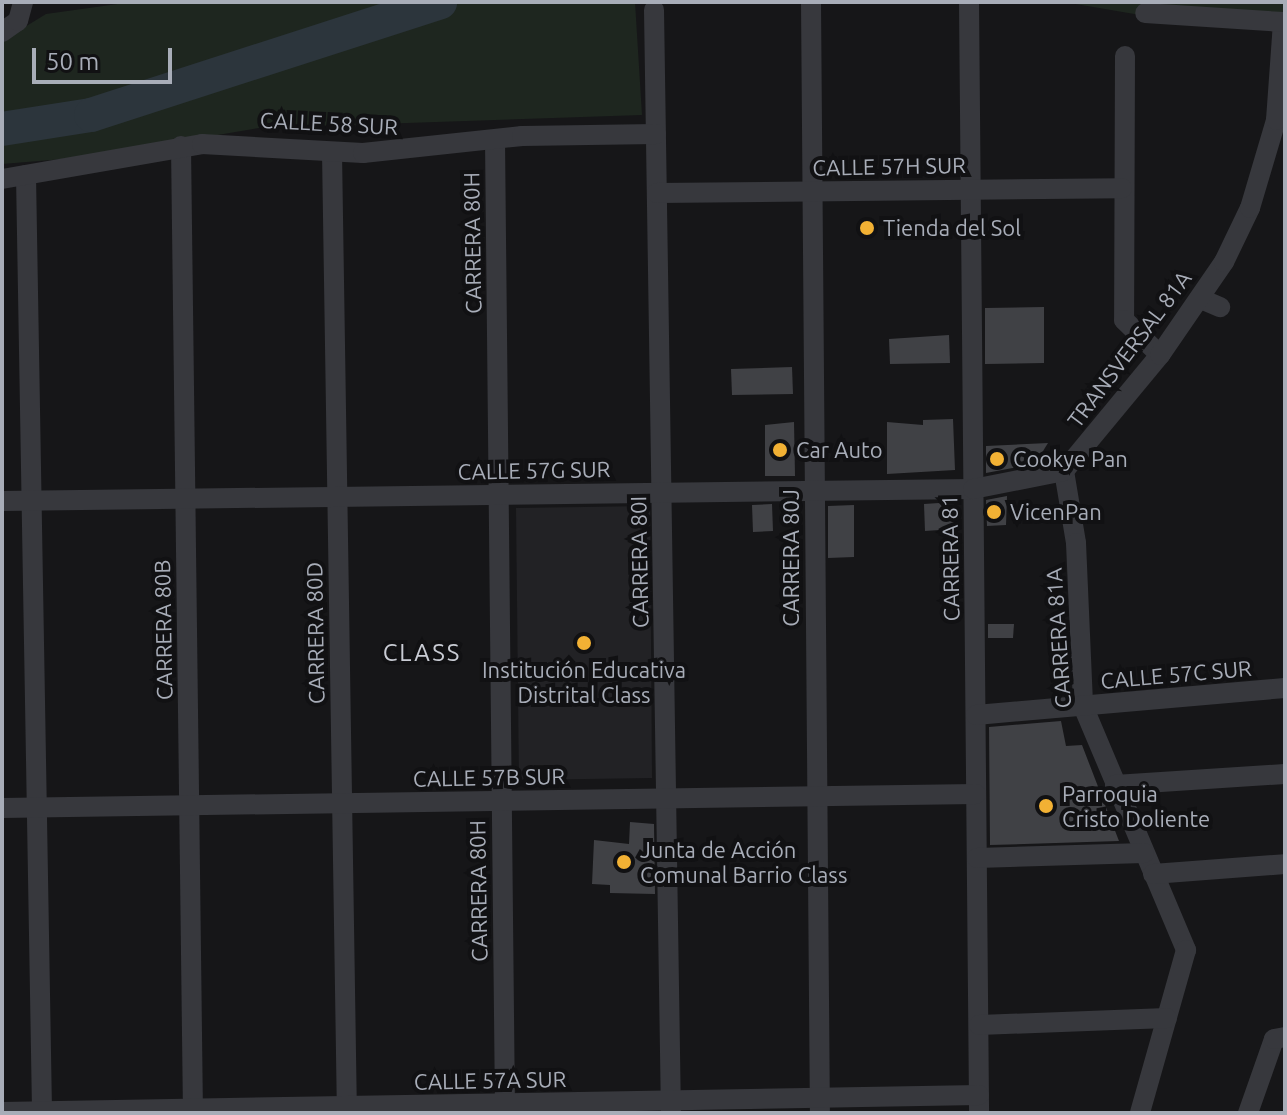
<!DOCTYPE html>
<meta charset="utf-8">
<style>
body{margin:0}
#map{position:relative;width:1287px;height:1115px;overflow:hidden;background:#161618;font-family:Ubuntu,sans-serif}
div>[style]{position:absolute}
.built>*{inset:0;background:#222225}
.green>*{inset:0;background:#1e261f}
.river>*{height:34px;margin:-17px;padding:0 17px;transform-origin:17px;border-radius:17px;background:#2c353c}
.building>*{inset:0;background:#404145}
.minor>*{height:20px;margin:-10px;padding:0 10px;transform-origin:10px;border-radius:10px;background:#37383d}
.dots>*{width:22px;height:22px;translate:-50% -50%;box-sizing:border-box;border:4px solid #111113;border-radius:50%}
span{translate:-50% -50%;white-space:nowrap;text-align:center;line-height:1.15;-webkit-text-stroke:8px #111113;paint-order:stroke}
.street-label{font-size:22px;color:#a8adb8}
.poi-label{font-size:22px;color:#a8adb8}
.left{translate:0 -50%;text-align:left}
.neighbourhood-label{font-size:24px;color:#c9ccd4;letter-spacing:2px}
.frame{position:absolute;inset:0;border:4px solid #a8adb8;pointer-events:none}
.scale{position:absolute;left:32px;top:48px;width:140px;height:36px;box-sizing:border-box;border:4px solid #a8adb8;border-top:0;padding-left:10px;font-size:24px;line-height:28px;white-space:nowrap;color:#a8adb8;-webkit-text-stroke:6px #111113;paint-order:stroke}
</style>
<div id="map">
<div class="built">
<div style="clip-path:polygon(650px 506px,652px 778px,519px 780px,516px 508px)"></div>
</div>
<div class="green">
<div style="clip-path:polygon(132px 2px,635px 2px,642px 115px,259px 128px,88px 157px,2px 164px,2px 41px,46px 14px)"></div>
<div style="clip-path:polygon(1064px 2px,1285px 2px,1285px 25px,1146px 16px)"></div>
</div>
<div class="river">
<div style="left:2px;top:129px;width:90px;rotate:-8.9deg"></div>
<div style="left:91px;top:115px;width:367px;rotate:-17.9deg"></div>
</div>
<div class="building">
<div style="clip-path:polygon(1044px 307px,1044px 363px,985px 364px,985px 308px)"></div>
<div style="clip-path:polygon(949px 335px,950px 363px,890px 364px,889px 339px)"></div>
<div style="clip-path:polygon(792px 367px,793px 394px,732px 395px,731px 369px)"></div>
<div style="clip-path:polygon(953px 419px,955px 470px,887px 474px,887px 422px,923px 425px,923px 420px)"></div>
<div style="clip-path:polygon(794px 422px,795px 476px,765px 476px,765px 425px)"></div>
<div style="clip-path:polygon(1048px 443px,1035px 464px,986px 473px,986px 446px)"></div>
<div style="clip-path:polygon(1007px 496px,1006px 525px,987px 526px,986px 500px)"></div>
<div style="clip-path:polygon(954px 502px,954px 529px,925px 531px,924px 504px)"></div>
<div style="clip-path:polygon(772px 504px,773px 531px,753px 532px,752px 505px)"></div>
<div style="clip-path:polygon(854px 505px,854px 557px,828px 558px,828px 506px)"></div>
<div style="clip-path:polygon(988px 624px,1014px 624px,1013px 638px,988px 638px)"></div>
<div style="clip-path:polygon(1061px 721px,1066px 746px,1082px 745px,1119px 841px,990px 845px,989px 727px)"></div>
<div style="clip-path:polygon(630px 822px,654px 824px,655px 894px,610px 893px,610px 885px,592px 884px,594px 840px,629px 844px)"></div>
</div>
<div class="minor">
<div style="left:811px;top:2px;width:1111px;rotate:89.54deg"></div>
<div style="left:969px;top:2px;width:1111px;rotate:89.48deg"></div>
<div style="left:654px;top:10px;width:1103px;rotate:89.12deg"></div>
<div style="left:2px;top:32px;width:19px;rotate:-35deg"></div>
<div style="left:18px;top:21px;width:20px;rotate:-75deg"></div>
<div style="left:1125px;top:56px;width:264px;rotate:90.2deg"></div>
<div style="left:1124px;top:320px;width:50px;rotate:44.2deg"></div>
<div style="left:495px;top:140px;width:973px;rotate:89.41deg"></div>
<div style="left:181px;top:146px;width:967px;rotate:89.29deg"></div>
<div style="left:332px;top:152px;width:961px;rotate:89.11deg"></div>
<div style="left:26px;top:175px;width:938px;rotate:89.02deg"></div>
<div style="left:2px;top:179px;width:203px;rotate:-9.9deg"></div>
<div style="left:202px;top:144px;width:161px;rotate:3.2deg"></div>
<div style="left:363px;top:153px;width:160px;rotate:-6.1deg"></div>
<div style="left:522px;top:136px;width:134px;rotate:-0.9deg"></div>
<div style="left:657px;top:193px;width:465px;rotate:-0.6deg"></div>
<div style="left:1201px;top:299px;width:21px;rotate:23deg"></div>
<div style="left:1064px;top:471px;width:73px;rotate:80.5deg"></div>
<div style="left:1076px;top:543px;width:163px;rotate:87.5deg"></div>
<div style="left:1083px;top:706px;width:265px;rotate:67.1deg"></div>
<div style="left:1186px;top:950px;width:169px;rotate:105.8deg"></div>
<div style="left:1064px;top:471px;width:151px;rotate:-50.4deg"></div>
<div style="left:1160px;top:355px;width:113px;rotate:-55.5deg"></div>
<div style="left:1224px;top:262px;width:60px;rotate:-64.3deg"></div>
<div style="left:1250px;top:208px;width:92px;rotate:-73.5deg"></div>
<div style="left:1276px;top:120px;width:98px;rotate:-85.9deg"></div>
<div style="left:1283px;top:22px;width:138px;rotate:-176.3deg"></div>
<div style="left:2px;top:501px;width:971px;rotate:-0.71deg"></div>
<div style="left:973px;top:489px;width:93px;rotate:-11.2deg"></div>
<div style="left:976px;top:715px;width:310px;rotate:-5deg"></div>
<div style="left:1115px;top:785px;width:170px;rotate:-3.7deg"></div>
<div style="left:2px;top:808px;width:974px;rotate:-0.82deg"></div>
<div style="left:977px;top:858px;width:167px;rotate:-1.7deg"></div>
<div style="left:1153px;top:874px;width:132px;rotate:-4.3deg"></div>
<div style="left:979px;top:1025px;width:188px;rotate:-2.1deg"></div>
<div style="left:2px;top:1112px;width:977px;rotate:-1deg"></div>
<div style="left:1248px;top:1113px;width:78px;rotate:-70.6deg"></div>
<div style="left:1274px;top:1039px;width:11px;rotate:-10deg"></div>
</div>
<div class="dots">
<div style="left:867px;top:228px;background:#f2b134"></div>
<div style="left:780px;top:450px;background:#f2b134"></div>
<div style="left:997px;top:459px;background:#f2b134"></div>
<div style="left:994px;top:512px;background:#f2b134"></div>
<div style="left:584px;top:643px;background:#f2b134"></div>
<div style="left:1046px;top:806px;background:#f2b134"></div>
<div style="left:624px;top:862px;background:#f2b134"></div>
</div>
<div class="street-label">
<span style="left:329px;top:123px;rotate:3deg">CALLE 58 SUR</span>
<span style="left:889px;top:166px;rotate:-1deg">CALLE 57H SUR</span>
<span style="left:472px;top:243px;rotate:-91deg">CARRERA 80H</span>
<span style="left:1129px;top:349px;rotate:-53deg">TRANSVERSAL 81A</span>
<span style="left:534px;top:470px;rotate:-1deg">CALLE 57G SUR</span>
<span style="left:791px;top:558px;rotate:-90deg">CARRERA 80J</span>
<span style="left:950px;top:558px;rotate:-91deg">CARRERA 81</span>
<span style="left:639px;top:562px;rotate:-91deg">CARRERA 80I</span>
<span style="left:163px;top:630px;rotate:-91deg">CARRERA 80B</span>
<span style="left:315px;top:633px;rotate:-91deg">CARRERA 80D</span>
<span style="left:1058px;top:638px;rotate:-94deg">CARRERA 81A</span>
<span style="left:1176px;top:674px;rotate:-5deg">CALLE 57C SUR</span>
<span style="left:489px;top:777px;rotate:-1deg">CALLE 57B SUR</span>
<span style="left:478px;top:891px;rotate:-91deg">CARRERA 80H</span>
<span style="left:490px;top:1080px;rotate:-1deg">CALLE 57A SUR</span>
</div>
<div class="poi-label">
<span class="left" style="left:883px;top:228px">Tienda del Sol</span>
<span class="left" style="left:796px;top:450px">Car Auto</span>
<span class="left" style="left:1013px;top:459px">Cookye Pan</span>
<span class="left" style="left:1010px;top:512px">VicenPan</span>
<span style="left:584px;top:682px">Institución Educativa<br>Distrital Class</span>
<span class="left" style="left:1062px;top:806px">Parroquia<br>Cristo Doliente</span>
<span class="left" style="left:640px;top:862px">Junta de Acción<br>Comunal Barrio Class</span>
</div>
<div class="neighbourhood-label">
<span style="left:422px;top:653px">CLASS</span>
</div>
<div class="frame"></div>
<div class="scale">50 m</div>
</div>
